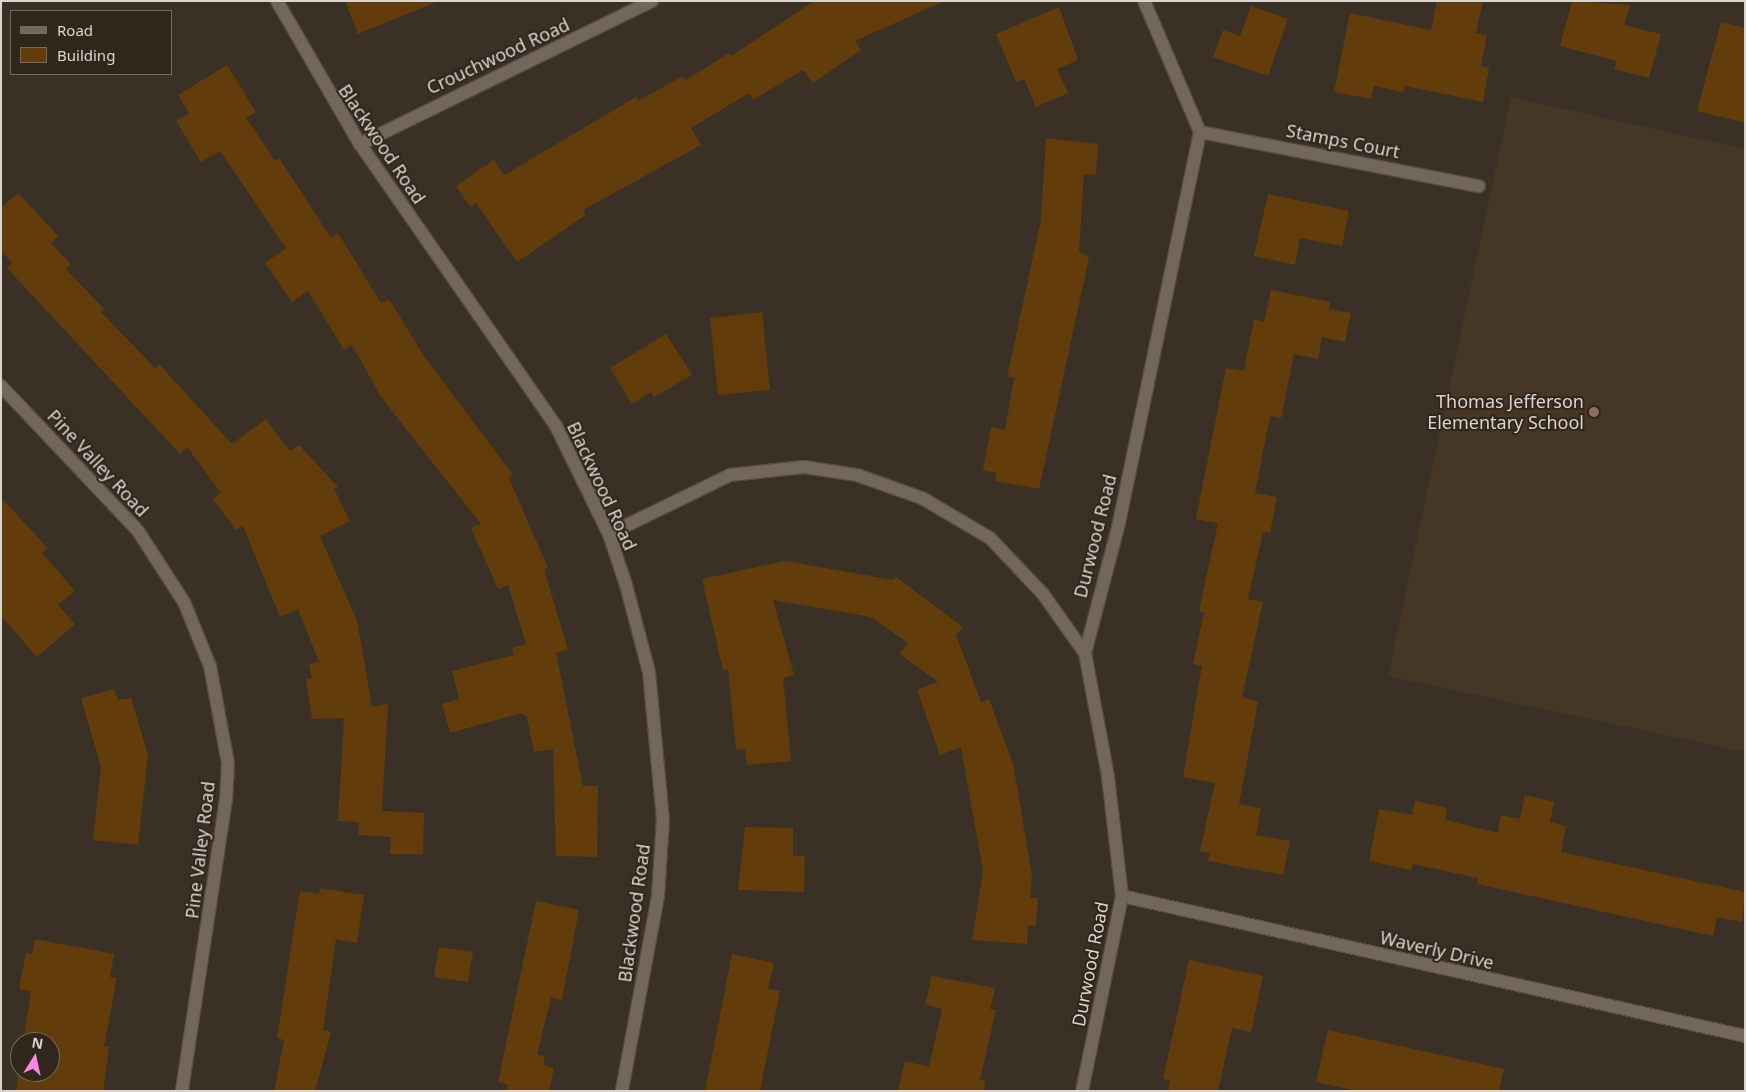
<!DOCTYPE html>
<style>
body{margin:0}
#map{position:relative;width:1746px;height:1092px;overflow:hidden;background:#3b3026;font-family:"Noto Sans",sans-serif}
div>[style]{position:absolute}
.built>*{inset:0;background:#463626}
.building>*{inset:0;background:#623c0a}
.roads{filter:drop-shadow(1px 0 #564d44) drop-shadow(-1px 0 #564d44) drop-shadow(0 1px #564d44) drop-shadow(0 -1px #564d44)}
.street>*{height:12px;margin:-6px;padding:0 6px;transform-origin:6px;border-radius:6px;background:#73665a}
.dots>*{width:14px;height:14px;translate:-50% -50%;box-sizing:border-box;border:2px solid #31261c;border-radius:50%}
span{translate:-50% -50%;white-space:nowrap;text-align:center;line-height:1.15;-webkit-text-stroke:4px #31261c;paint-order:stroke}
.street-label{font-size:18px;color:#dcd5ce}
.poi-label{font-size:18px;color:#dcd5ce}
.right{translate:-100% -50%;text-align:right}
.frame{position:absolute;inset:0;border:2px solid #dcd5ce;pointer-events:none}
.legend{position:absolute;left:10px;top:10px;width:162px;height:65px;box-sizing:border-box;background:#31261c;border:1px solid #756c63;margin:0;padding:6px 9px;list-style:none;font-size:15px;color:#dcd5ce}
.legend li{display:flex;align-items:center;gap:10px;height:25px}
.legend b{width:25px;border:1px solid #756c63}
.north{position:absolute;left:10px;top:1032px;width:50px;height:50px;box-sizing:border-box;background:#31261c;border:1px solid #756c63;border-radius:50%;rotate:10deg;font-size:14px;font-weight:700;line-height:20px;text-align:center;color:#dcd5ce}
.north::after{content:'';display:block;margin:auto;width:18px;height:22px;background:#f987e8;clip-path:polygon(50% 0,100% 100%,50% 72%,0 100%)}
</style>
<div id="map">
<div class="built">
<div style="clip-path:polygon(1511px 97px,1745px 149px,1745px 752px,1388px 676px)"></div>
</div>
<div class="building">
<div style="clip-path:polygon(345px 1px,434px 1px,434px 3px,358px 34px)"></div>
<div style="clip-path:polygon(814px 1px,944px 1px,855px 41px,861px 50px,813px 83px,803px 70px,753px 100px,749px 93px,691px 128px,701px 145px,583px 210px,586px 215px,517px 262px,476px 203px,470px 207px,456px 186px,494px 160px,504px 175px,636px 97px,638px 101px,683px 76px,686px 80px,729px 53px,731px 56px)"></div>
<div style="clip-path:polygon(1437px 1px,1483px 1px,1476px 33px,1487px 35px,1481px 66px,1489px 68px,1483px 102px,1405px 86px,1403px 92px,1374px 86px,1371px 99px,1334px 92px,1350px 13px,1431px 30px)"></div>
<div style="clip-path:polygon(1572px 1px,1630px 5px,1624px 25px,1661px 34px,1649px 78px,1614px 69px,1617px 61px,1560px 46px)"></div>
<div style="clip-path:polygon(1251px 6px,1288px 19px,1268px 76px,1213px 57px,1223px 30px,1240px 36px)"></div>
<div style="clip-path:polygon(1059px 7px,1078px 60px,1057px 69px,1068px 93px,1036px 107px,1024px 79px,1016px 82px,996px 34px)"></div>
<div style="clip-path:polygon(1721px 22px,1745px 28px,1745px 123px,1697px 111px)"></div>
<div style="clip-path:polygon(227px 65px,256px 112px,246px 118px,275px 161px,279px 158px,331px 238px,338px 233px,381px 303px,389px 299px,424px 356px,513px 475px,509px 478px,548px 568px,544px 569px,568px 650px,556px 653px,583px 786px,598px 786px,597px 857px,556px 856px,553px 749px,534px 752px,527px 717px,522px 713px,450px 733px,442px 704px,459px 699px,452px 671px,514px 655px,512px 648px,526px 644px,508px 585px,498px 589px,471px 528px,481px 524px,381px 397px,352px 345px,344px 350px,308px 291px,292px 302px,265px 263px,286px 248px,220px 151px,201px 162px,176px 121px,189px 113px,178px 95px)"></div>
<div style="clip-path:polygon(1046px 138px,1098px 144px,1096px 175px,1084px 174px,1079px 251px,1089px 258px,1039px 489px,995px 481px,997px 473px,983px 470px,991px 427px,1005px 430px,1014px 378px,1007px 377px,1041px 220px)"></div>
<div style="clip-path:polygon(18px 193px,58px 236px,51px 243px,71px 265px,66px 269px,104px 309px,101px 312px,155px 368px,159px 364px,232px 444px,266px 419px,290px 451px,299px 445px,338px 487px,334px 489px,350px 521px,320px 536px,357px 621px,372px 707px,388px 704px,382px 811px,424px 813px,423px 854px,390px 854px,391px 837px,358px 835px,359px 822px,338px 821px,344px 718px,312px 719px,306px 679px,312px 678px,309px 664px,319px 662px,298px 609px,280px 617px,243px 526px,236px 530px,213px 499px,221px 493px,187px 447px,180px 454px,7px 268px,12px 263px,1px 250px,1px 208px)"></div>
<div style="clip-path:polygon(1268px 194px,1349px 211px,1342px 246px,1300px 238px,1295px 265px,1254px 256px)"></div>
<div style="clip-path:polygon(1271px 290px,1330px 302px,1329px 309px,1351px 313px,1345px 342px,1322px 337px,1318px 359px,1294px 354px,1281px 418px,1270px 416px,1255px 493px,1277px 497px,1270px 533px,1263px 532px,1248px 599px,1263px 602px,1242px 697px,1258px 702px,1239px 804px,1261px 808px,1256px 835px,1290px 841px,1283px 875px,1208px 861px,1210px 853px,1200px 851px,1215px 783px,1183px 777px,1202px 666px,1193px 664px,1204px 612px,1199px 611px,1218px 523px,1196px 519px,1226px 368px,1244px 371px,1254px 319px,1264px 322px)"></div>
<div style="clip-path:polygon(762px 312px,770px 390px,718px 395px,710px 318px)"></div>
<div style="clip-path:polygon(666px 334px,692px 375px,654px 397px,651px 392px,632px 404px,610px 368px)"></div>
<div style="clip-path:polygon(1px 498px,48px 548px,42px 553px,75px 591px,58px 605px,75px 624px,37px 657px,1px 616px)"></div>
<div style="clip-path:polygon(785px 561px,893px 580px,896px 577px,963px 627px,956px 635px,981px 702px,989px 699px,1013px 764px,1032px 876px,1030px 898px,1038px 898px,1036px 926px,1028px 925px,1027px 944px,972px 940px,983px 871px,961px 747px,940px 755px,917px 690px,938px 682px,900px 654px,908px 643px,871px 617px,773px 600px,794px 675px,783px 678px,791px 761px,747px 765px,745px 749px,736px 750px,728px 669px,723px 670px,702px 579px)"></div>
<div style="clip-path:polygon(114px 689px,118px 700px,131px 698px,148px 755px,138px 845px,93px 840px,101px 767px,81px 698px)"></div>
<div style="clip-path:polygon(1525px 795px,1554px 802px,1550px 822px,1566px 826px,1561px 852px,1745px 892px,1742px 922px,1717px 917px,1713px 936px,1477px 884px,1478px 878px,1413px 864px,1411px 870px,1369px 861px,1379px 809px,1412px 815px,1415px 801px,1447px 808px,1445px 820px,1498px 833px,1501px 815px,1520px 819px)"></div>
<div style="clip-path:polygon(745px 827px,793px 828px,793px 856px,805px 856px,804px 892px,738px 890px)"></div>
<div style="clip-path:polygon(320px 888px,364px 895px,357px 943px,336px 939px,323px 1030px,331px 1032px,315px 1091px,274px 1091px,284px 1040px,277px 1038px,300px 891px,319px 894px)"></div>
<div style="clip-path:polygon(536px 901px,579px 910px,562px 1000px,551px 997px,537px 1055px,545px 1056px,543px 1065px,554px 1068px,549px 1091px,506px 1091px,508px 1085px,498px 1082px)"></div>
<div style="clip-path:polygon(35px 939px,114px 954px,110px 977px,117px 978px,104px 1046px,109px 1047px,103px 1091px,16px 1091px,20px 1062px,20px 1072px,50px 1072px,50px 1042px,23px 1042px,31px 991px,19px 989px,26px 953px,32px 954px)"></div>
<div style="clip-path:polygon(439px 947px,473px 952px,468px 982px,434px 977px)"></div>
<div style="clip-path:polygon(732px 954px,774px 963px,768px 989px,780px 991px,760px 1091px,705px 1091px)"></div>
<div style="clip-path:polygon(1189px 960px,1263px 976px,1251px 1032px,1232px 1028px,1218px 1091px,1168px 1091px,1170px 1080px,1163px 1079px)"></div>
<div style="clip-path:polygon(932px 976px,995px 988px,990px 1009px,996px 1010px,980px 1080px,985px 1081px,984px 1091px,898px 1091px,905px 1061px,929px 1067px,942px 1009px,925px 1004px)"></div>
<div style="clip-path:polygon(1328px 1030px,1504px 1069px,1499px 1091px,1358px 1091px,1316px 1082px)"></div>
</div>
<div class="roads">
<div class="street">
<div style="left:277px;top:1px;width:165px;rotate:59.9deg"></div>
<div style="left:360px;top:144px;width:343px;rotate:55.2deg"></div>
<div style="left:556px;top:426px;width:120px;rotate:63.9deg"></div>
<div style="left:609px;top:534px;width:54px;rotate:71.6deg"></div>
<div style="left:626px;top:585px;width:90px;rotate:75.2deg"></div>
<div style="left:649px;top:672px;width:148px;rotate:84.6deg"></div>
<div style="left:663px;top:819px;width:77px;rotate:93.7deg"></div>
<div style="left:658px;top:896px;width:198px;rotate:100.5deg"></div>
<div style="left:1200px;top:132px;width:284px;rotate:11deg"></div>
<div style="left:360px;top:144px;width:325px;rotate:-26.1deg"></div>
<div style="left:1px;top:386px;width:199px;rotate:46.6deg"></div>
<div style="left:138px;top:531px;width:85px;rotate:57.1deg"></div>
<div style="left:184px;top:602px;width:69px;rotate:67.9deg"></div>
<div style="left:210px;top:666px;width:99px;rotate:79.5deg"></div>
<div style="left:228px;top:763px;width:36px;rotate:93deg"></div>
<div style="left:226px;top:799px;width:295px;rotate:98.6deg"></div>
<div style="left:609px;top:534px;width:135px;rotate:-26deg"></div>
<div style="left:730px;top:475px;width:74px;rotate:-6.2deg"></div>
<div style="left:804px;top:467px;width:54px;rotate:8.6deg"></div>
<div style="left:857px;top:475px;width:69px;rotate:19.5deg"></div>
<div style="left:922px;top:498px;width:79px;rotate:30.5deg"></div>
<div style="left:990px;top:538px;width:77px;rotate:46.6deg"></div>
<div style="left:1043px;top:594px;width:72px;rotate:54.6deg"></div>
<div style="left:1122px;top:896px;width:639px;rotate:12.67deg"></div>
<div style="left:1082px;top:1091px;width:199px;rotate:-78.4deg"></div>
<div style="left:1122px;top:896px;width:121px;rotate:-96.7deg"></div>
<div style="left:1108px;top:776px;width:125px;rotate:-100.6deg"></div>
<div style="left:1085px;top:653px;width:134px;rotate:-75.3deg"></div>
<div style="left:1119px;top:523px;width:399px;rotate:-78.3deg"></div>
<div style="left:1200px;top:132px;width:142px;rotate:-113.1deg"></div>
</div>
</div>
<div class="dots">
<div style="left:1594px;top:412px;background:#8d6e63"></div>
</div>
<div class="street-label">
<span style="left:498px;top:56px;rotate:-25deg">Crouchwood Road</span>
<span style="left:1343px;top:141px;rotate:11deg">Stamps Court</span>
<span style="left:382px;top:144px;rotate:56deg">Blackwood Road</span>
<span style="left:98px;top:463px;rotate:47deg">Pine Valley Road</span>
<span style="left:602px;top:486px;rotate:65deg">Blackwood Road</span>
<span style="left:1095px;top:536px;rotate:-76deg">Durwood Road</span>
<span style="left:200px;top:850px;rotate:-83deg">Pine Valley Road</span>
<span style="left:634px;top:913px;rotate:-82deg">Blackwood Road</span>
<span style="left:1437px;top:950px;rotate:13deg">Waverly Drive</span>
<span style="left:1090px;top:964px;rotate:-79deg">Durwood Road</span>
</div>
<div class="poi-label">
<span class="right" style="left:1584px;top:412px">Thomas Jefferson<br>Elementary School</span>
</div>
<div class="frame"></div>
<ul class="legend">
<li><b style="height:6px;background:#73665a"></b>Road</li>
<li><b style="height:14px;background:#623c0a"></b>Building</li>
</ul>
<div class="north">N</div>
</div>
